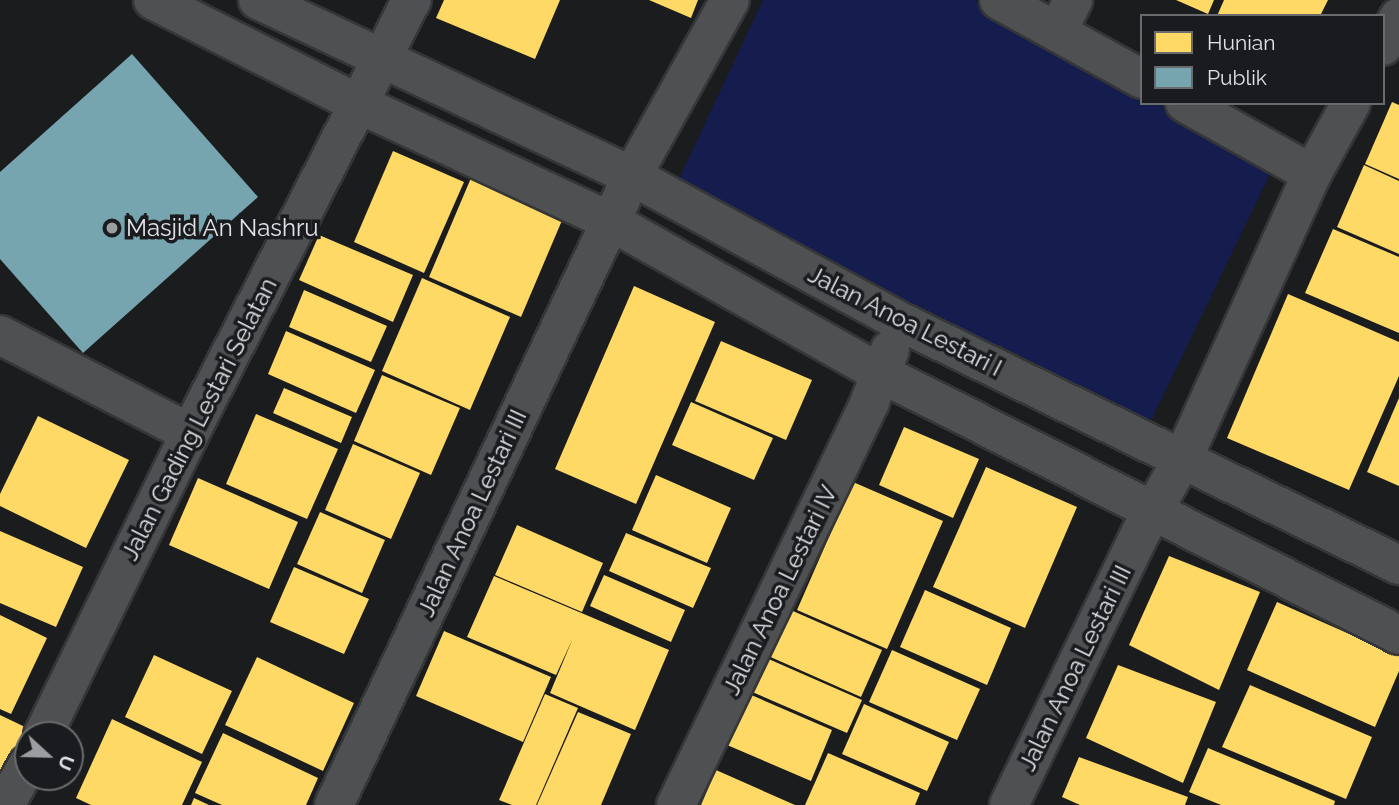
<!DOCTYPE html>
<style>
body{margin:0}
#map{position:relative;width:1399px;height:805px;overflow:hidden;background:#1a1c1e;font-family:Raleway,sans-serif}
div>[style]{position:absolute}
.green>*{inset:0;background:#141d4e}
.homes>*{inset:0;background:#ffd966}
.public>*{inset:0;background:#76a5af}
.roads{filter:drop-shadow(2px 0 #353638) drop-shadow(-2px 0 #353638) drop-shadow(0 2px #353638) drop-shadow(0 -2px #353638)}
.street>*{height:38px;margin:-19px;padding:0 19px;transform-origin:19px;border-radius:19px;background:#4f5052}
.dots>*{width:19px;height:19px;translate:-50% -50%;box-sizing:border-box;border:4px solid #191b1f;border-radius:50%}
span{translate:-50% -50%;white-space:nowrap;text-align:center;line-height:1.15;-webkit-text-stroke:7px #191b1f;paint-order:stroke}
.poi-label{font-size:24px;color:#e1e2e5}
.left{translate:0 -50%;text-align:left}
.street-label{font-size:24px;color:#e1e2e5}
.legend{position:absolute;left:1140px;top:14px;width:245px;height:91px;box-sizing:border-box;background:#191b1f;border:2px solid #696b6e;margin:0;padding:9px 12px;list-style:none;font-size:21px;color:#e1e2e5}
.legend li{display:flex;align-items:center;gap:14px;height:35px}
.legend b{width:35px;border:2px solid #696b6e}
.north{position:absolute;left:14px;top:721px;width:70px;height:70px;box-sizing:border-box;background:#191b1f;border:2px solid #696b6e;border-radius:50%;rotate:112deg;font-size:19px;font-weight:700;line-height:28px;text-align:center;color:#e1e2e5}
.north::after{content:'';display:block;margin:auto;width:24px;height:32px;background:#9b9d9f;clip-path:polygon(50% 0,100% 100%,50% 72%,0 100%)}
</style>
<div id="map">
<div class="green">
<div style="clip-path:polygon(763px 0,974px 0,1142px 95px,1142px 103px,1157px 103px,1273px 168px,1143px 437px,670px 198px)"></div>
</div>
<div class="homes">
<div style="clip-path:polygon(444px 0,560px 0,535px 59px,436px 18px)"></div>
<div style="clip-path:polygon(649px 0,698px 0,691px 18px)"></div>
<div style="clip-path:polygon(1176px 0,1214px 0,1208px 14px)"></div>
<div style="clip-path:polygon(1224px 0,1328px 0,1320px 16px,1217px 16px)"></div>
<div style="clip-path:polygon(1392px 102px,1399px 105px,1399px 179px,1365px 164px)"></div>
<div style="clip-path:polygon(393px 151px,464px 182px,424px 273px,354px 242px)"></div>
<div style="clip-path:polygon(1364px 165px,1399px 181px,1399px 254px,1337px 227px)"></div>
<div style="clip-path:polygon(471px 178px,563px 218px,521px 317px,429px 277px)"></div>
<div style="clip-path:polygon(1333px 229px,1399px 257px,1399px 333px,1305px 293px)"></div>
<div style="clip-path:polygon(319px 235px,413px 275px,393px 322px,299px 280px)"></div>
<div style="clip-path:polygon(422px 278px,510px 317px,470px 410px,382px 371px)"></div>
<div style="clip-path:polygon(634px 286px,715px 322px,636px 504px,555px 469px)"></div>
<div style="clip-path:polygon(304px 290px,387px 326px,371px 362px,289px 327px)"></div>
<div style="clip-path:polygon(1288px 294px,1399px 342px,1399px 376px,1349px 490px,1227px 438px)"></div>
<div style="clip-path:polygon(286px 331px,375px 370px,356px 413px,268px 374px)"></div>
<div style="clip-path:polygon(721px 341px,812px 380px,786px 440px,695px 401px)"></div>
<div style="clip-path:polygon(382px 375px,460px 408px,431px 475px,354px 441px)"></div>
<div style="clip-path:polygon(284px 388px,352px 417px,341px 443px,273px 413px)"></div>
<div style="clip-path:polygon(1399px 398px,1399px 486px,1367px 472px)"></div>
<div style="clip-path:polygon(691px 402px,773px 438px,754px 480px,672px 445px)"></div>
<div style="clip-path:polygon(256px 414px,338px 449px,307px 519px,226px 484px)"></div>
<div style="clip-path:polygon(38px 416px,129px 460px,86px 548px,0 506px,0 494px)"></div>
<div style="clip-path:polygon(904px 427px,979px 459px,953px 518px,879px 485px)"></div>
<div style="clip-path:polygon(353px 444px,420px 473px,391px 539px,325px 510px)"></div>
<div style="clip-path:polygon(986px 467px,1077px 507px,1025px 628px,933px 587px)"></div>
<div style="clip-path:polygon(656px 475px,731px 508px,707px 563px,632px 530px)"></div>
<div style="clip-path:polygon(198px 478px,298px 522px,269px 589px,169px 545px)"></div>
<div style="clip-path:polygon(853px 482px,943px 521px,887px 649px,797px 610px)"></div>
<div style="clip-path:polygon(320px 512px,385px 540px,362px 593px,297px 564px)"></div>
<div style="clip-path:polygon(517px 525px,603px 563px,582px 612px,495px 575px)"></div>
<div style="clip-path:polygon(0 531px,83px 567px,56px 627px,0 603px)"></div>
<div style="clip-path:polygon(626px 533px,711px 568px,693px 608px,609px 571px)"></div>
<div style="clip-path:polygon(1169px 556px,1260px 592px,1219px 690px,1129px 645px)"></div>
<div style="clip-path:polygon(294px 567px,369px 599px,344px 654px,270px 622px)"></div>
<div style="clip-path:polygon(604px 575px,685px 610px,671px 642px,590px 606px)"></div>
<div style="clip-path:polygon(494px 576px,669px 650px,635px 730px,550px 693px,573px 638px,556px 675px,467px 637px)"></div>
<div style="clip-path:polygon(925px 590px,1011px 628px,987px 685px,900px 647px)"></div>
<div style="clip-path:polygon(1277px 602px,1399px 656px,1399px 671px,1375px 727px,1247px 670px)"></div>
<div style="clip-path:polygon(786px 608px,882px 650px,861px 697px,766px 655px)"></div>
<div style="clip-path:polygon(0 615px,47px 638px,11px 714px,0 709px)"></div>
<div style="clip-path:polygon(444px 631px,551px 677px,523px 742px,416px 696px)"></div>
<div style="clip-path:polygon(892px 650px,980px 689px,957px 740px,869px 702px)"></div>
<div style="clip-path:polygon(154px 655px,232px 691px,202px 754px,125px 717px)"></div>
<div style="clip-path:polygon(257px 657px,354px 703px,323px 771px,225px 725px)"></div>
<div style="clip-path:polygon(764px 657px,862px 700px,847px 733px,750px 691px)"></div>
<div style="clip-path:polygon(1118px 665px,1216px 702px,1183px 783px,1086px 738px)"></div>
<div style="clip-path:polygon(1250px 685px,1372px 737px,1346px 799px,1222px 747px)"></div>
<div style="clip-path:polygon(545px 694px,578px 708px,536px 805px,512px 805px,499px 800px)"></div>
<div style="clip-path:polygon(749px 694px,832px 730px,811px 781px,727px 745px)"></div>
<div style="clip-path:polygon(864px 704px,949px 742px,927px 791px,842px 754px)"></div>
<div style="clip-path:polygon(578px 712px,631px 734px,601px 805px,537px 805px)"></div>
<div style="clip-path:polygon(0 715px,25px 727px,3px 773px,0 772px)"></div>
<div style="clip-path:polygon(112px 719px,202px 762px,182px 805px,91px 805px,76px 798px)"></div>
<div style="clip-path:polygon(223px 733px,318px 778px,306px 805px,222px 805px,195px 793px)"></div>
<div style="clip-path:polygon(1208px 748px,1335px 801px,1334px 805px,1221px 805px,1189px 792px)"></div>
<div style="clip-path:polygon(828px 753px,920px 793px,915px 805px,805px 805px)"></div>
<div style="clip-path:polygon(1079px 757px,1188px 797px,1185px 805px,1080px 805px,1062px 797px)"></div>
<div style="clip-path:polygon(716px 770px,795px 805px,701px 805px)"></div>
<div style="clip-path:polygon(194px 798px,209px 805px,191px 805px)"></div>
</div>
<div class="public">
<div style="clip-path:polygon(132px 54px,258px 197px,83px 353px,0 259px,0 172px)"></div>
</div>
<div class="roads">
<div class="street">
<div style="left:153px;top:0;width:231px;rotate:26.8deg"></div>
<div style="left:359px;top:104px;width:277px;rotate:25deg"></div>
<div style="left:610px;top:221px;width:310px;rotate:29.4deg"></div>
<div style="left:880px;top:373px;width:581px;rotate:26.79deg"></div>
<div style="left:258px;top:0;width:413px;rotate:25.2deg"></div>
<div style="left:632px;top:176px;width:308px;rotate:28.5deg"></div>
<div style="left:903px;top:323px;width:552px;rotate:26.01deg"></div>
<div style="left:999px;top:0;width:163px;rotate:28.9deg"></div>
<div style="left:1057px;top:32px;width:36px;rotate:-63deg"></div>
<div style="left:1383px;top:46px;width:33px;rotate:-61deg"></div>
<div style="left:1185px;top:103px;width:145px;rotate:29.2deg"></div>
<div style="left:0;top:335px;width:214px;rotate:27.3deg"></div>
<div style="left:43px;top:735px;width:336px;rotate:-64deg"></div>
<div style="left:190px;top:433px;width:487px;rotate:-62.9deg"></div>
<div style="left:5px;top:805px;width:47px;rotate:-60.7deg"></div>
<div style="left:334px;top:805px;width:696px;rotate:-64.65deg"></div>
<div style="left:632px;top:176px;width:201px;rotate:-60.9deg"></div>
<div style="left:676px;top:805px;width:448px;rotate:-64.3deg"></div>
<div style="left:870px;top:401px;width:55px;rotate:-68.6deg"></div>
<div style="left:1009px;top:805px;width:303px;rotate:-64.2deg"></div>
<div style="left:1141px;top:532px;width:85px;rotate:-60.4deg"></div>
<div style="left:1183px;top:458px;width:312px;rotate:-65.6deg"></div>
<div style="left:1312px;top:174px;width:81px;rotate:-61.2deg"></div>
</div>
</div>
<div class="dots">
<div style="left:112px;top:228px;background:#9b9d9f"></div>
</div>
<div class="poi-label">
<span class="left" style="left:126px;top:228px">Masjid An Nashru</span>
</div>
<div class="street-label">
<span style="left:905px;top:321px;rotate:27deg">Jalan Anoa Lestari I</span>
<span style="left:199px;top:419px;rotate:-63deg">Jalan Gading Lestari Selatan</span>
<span style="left:472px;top:513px;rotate:-65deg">Jalan Anoa Lestari III</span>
<span style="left:780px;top:590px;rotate:-64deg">Jalan Anoa Lestari IV</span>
<span style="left:1075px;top:668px;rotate:-64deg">Jalan Anoa Lestari III</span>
</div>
<ul class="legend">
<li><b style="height:19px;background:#ffd966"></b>Hunian</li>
<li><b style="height:19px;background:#76a5af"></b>Publik</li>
</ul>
<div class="north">U</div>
</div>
